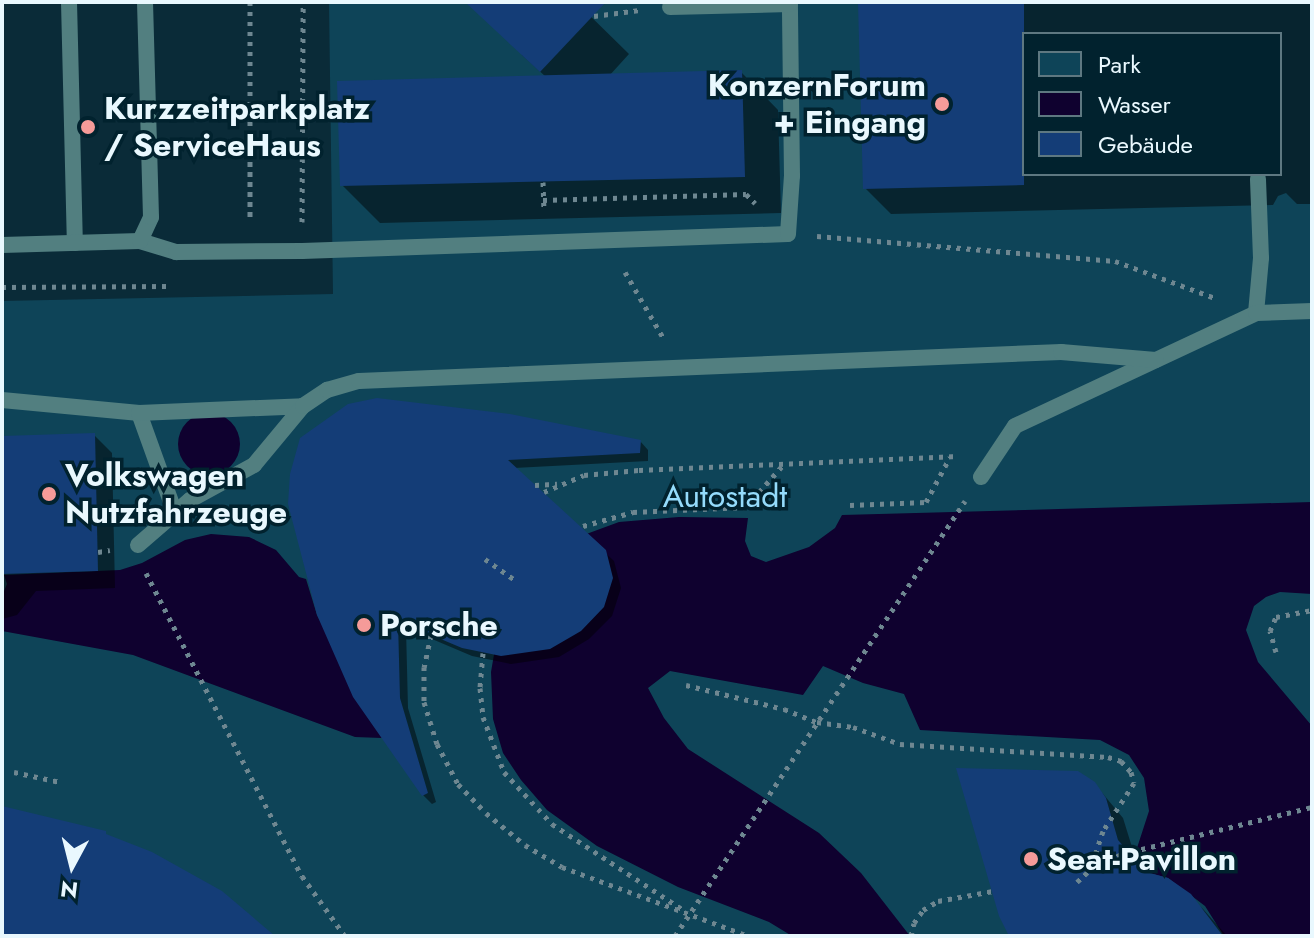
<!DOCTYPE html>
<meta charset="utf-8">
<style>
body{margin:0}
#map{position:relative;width:1314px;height:938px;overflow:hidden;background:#0a2b38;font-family:Jost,sans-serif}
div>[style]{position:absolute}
.green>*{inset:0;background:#0e4458}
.water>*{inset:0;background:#0f012f}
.round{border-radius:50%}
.shadow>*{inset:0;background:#0007}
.building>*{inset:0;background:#143d77}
.path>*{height:5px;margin-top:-2.5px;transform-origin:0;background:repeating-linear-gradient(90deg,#6e8791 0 4px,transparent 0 10px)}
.service>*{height:16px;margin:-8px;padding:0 8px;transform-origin:8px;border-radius:8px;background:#527f80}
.pedestrian>*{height:16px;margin:-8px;padding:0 8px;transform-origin:8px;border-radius:8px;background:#527f80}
.dots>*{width:22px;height:22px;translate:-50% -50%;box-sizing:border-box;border:4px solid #01222e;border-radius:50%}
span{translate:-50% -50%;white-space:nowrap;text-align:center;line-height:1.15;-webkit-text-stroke:7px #01222e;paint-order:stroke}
.poi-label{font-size:32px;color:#e9f8fe;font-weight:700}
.right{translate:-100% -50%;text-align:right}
.left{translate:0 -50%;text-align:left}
.park-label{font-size:32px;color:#94dbfb}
.frame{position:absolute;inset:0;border:4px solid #e9f8fe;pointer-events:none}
.legend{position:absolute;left:1022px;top:32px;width:260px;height:144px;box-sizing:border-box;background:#01222e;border:2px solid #5e7881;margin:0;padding:10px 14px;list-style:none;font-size:24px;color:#e9f8fe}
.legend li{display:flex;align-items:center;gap:16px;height:40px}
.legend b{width:40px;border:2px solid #5e7881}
.north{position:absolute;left:32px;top:826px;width:80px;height:80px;-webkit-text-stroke:6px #01222e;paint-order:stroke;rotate:187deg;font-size:22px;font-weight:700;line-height:32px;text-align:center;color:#e9f8fe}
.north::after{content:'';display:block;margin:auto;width:28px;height:36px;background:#e9f8fe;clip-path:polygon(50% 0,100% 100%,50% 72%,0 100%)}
</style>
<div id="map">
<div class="green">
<div style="clip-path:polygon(evenodd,329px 2px,1312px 2px,1312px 936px,2px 936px,2px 301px,333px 294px,329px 2px,1024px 34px,1280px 34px,1280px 174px,1024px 174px,1024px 34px)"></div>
</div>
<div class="water">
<div class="round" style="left:178px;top:413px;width:62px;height:62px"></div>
<div style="clip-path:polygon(1312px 502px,1312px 594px,1280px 592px,1266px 597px,1254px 606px,1246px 630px,1258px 662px,1312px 726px,1312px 936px,1224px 936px,1205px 906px,1168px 878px,1146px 872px,1117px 877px,1137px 848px,1149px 811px,1144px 778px,1129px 755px,1100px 740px,920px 730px,904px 694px,863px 683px,823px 666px,803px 695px,670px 671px,648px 688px,664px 718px,688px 749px,819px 833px,861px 873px,910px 936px,792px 936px,769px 922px,678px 887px,597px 846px,547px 810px,521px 780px,503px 753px,493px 719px,491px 672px,497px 637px,581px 536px,619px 522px,679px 517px,748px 518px,745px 541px,751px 556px,766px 562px,809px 547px,835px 528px,842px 515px)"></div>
<div style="clip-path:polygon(211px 534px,249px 537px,276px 550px,299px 577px,306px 579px,317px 615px,382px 738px,355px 737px,133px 655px,2px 631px,2px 596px,7px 584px,4px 575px,120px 570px,142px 563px,185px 540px)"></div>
</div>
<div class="shadow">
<div style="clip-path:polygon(500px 2px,576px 2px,629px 54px,609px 76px,741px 72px,778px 110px,781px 213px,380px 223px,342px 185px,546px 77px,522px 55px)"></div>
<div style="clip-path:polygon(evenodd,860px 2px,1312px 2px,1312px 204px,1297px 204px,1286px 193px,1278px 196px,1273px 205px,891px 214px,865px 188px,860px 2px,1024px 34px,1280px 34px,1280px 174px,1024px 174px,1024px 34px)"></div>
<div style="clip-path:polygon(94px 435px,112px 453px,115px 588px,36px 591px,17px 615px,2px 619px,2px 438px)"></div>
<div style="clip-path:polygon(640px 441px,648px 450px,648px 461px,514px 468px,614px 561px,621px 588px,612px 616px,589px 639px,559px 657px,511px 664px,472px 656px,406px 628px,408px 708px,436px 802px,432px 804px,423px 795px,292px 475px)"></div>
<div style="clip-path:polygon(1094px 783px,1123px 818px,1136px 860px,1148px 875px,1167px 880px,1203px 909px,1227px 936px,1012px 936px)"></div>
</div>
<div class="building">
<div style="clip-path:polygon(465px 2px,606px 2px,540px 72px)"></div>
<div style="clip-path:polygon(858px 2px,1024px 2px,1024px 185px,863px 189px)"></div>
<div style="clip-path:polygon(742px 70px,745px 177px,340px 186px,337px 81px)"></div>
<div style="clip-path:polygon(377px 398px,510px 414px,641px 440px,640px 453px,508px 460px,606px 550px,613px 578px,604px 607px,581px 631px,550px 649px,501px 656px,462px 648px,398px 621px,400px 698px,428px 793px,422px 796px,353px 697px,317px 615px,288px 504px,290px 474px,300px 438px,348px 404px)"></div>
<div style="clip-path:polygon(95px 433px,98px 571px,2px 574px,2px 436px)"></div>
<div style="clip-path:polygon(956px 768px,1078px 771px,1095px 782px,1106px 798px,1118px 840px,1146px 872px,1168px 878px,1191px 894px,1223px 936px,1009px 936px,999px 916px)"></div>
<div style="clip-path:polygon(2px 806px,106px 831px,106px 834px,152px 852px,222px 891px,275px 936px,2px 936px)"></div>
</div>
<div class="path">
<div style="left:250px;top:2px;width:219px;rotate:90deg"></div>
<div style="left:594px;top:16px;width:46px;rotate:-7.4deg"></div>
<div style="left:543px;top:182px;width:29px;rotate:88deg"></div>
<div style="left:543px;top:200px;width:203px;rotate:-1.7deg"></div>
<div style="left:746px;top:194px;width:13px;rotate:45deg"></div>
<div style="left:302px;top:222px;width:220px;rotate:-89.7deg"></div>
<div style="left:817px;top:236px;width:299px;rotate:4.8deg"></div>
<div style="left:1115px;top:261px;width:107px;rotate:20.3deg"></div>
<div style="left:625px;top:272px;width:78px;rotate:59.8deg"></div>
<div style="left:2px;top:287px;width:168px;rotate:-0.3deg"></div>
<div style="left:535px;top:485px;width:22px;rotate:-3deg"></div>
<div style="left:544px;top:492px;width:43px;rotate:-23deg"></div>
<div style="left:584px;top:475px;width:55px;rotate:-5.2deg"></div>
<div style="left:639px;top:470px;width:319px;rotate:-2.5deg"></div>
<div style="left:850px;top:505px;width:76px;rotate:-2.3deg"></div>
<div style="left:926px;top:502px;width:51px;rotate:-61.9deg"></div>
<div style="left:583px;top:526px;width:52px;rotate:-15.6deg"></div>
<div style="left:633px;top:512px;width:113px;rotate:-2.5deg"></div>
<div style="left:746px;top:507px;width:56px;rotate:-48.6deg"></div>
<div style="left:98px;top:552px;width:12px;rotate:-9deg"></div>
<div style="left:485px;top:559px;width:35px;rotate:35deg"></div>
<div style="left:146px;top:573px;width:341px;rotate:62.8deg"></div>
<div style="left:302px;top:876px;width:74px;rotate:54.4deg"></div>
<div style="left:431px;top:635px;width:33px;rotate:102deg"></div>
<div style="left:424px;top:667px;width:35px;rotate:90deg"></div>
<div style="left:424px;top:702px;width:44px;rotate:72.8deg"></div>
<div style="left:437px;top:744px;width:45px;rotate:62.3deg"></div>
<div style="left:458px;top:784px;width:40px;rotate:46deg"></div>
<div style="left:486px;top:813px;width:50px;rotate:39.4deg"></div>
<div style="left:525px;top:845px;width:43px;rotate:30.7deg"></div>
<div style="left:562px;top:867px;width:199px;rotate:20.3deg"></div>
<div style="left:1276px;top:652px;width:22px;rotate:-106deg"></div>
<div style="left:1270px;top:631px;width:15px;rotate:-67deg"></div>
<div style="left:1276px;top:617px;width:37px;rotate:-11deg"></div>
<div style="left:483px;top:653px;width:35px;rotate:95deg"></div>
<div style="left:480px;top:688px;width:29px;rotate:84deg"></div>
<div style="left:483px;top:717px;width:59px;rotate:69.1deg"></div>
<div style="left:504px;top:772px;width:71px;rotate:47.3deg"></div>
<div style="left:552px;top:824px;width:155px;rotate:33.2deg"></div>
<div style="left:686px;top:685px;width:101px;rotate:13.8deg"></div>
<div style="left:784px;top:709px;width:35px;rotate:22deg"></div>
<div style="left:817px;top:722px;width:36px;rotate:8deg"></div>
<div style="left:853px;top:727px;width:50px;rotate:19.9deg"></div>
<div style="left:900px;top:744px;width:208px;rotate:3.6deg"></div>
<div style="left:1108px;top:757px;width:14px;rotate:17deg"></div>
<div style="left:1121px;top:761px;width:15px;rotate:48deg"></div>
<div style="left:1131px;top:772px;width:11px;rotate:75deg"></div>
<div style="left:1134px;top:783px;width:57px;rotate:122.9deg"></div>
<div style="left:1103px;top:831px;width:41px;rotate:108.4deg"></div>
<div style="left:14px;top:772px;width:47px;rotate:12.3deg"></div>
<div style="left:1077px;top:882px;width:18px;rotate:-43deg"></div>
<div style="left:1090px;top:870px;width:36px;rotate:-27deg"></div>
<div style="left:1122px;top:854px;width:196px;rotate:-13.9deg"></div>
<div style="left:675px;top:936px;width:523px;rotate:-56.31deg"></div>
<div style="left:911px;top:936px;width:13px;rotate:-77deg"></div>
<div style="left:914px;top:923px;width:16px;rotate:-55deg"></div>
<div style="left:923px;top:910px;width:17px;rotate:-31deg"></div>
<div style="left:938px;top:901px;width:56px;rotate:-10.3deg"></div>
</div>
<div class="service">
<div style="left:69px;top:2px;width:241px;rotate:88.6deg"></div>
<div style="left:140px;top:241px;width:38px;rotate:17deg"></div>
<div style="left:176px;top:252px;width:126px;rotate:-0.5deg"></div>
<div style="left:302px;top:251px;width:486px;rotate:-2deg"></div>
<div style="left:788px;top:234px;width:58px;rotate:-86.1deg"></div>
<div style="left:792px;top:176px;width:172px;rotate:-90.7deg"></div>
<div style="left:790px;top:4px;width:120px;rotate:178.6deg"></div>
<div style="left:2px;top:245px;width:138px;rotate:-1.7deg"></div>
<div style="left:140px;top:241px;width:26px;rotate:-65deg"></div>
<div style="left:151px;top:217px;width:215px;rotate:-91.6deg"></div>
<div style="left:2px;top:400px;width:138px;rotate:5.4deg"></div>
<div style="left:139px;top:413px;width:106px;rotate:70.2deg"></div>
<div style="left:139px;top:413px;width:164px;rotate:-2.4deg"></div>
<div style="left:981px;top:477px;width:61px;rotate:-56.3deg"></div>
</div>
<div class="pedestrian">
<div style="left:1256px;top:313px;width:55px;rotate:-84.8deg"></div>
<div style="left:1261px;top:258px;width:79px;rotate:-92.2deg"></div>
<div style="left:1015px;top:426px;width:266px;rotate:-25.1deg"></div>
<div style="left:1256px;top:313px;width:56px;rotate:-2deg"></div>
<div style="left:138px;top:545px;width:69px;rotate:-40.9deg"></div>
<div style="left:190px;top:500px;width:73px;rotate:-28.7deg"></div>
<div style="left:254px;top:465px;width:77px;rotate:-50.3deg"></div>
<div style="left:303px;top:406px;width:29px;rotate:-34deg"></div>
<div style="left:327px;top:390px;width:33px;rotate:-16deg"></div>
<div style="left:359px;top:381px;width:703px;rotate:-2.37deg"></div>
<div style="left:1061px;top:352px;width:95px;rotate:4.8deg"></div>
</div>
<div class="dots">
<div style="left:942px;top:104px;background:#f59b99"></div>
<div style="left:88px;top:127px;background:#f59b99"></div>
<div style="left:49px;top:494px;background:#f59b99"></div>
<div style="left:364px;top:625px;background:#f59b99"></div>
<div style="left:1031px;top:859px;background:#f59b99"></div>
</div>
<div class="poi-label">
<span class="right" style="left:926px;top:104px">KonzernForum<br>+ Eingang</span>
<span class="left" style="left:104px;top:127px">Kurzzeitparkplatz<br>/ ServiceHaus</span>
<span class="left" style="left:65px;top:494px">Volkswagen<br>Nutzfahrzeuge</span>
<span class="left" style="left:380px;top:625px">Porsche</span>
<span class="left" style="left:1047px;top:859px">Seat-Pavillon</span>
</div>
<div class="park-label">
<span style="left:725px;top:496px">Autostadt</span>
</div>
<div class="frame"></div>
<ul class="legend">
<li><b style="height:22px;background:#0e4458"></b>Park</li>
<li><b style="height:22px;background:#0f012f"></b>Wasser</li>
<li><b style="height:22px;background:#143d77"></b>Gebäude</li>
</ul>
<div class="north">N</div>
</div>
